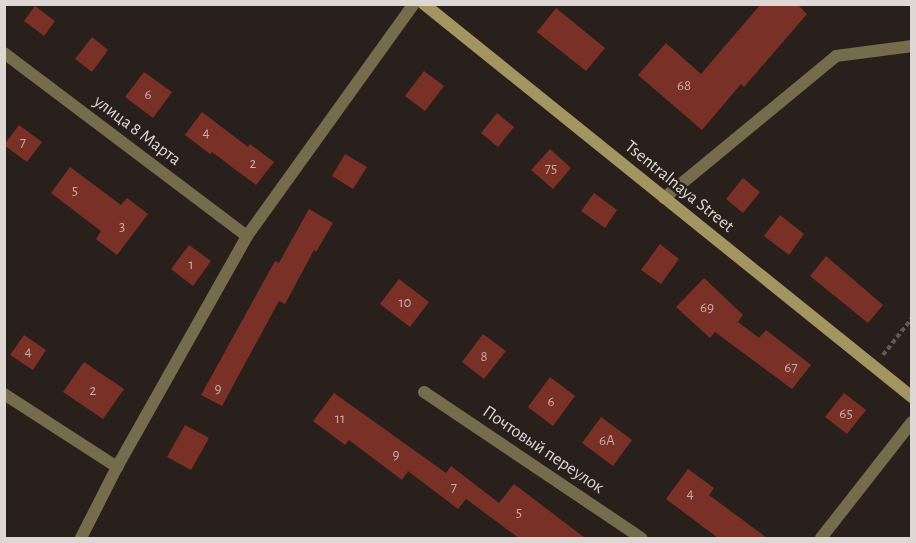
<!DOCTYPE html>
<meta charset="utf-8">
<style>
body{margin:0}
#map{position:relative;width:916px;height:543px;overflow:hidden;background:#2a201b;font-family:"Alegreya Sans",sans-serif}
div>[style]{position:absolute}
.building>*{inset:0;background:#793026}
.path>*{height:4px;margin-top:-2px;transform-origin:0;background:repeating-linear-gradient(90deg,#625955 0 4.5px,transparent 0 7.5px)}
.service>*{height:12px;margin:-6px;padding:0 6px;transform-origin:6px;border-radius:6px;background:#746c4c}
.minor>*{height:12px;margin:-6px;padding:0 6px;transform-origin:6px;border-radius:6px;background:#746c4c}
.secondary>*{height:12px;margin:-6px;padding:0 6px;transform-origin:6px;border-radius:6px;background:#a39562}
span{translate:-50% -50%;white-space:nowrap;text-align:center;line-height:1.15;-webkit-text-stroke:5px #2a201b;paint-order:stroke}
.number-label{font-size:15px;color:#c5ada8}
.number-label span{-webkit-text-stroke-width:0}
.street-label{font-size:18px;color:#ded7d4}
.frame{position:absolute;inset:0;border:6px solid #ded7d4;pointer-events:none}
</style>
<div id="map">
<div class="building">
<div style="clip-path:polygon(761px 4px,797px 4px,807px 14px,744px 87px,741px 84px,702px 130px,638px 75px,666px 43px,701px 74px)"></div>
<div style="clip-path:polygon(35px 6px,55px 21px,44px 36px,24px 21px)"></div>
<div style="clip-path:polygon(556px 8px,605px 48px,586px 71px,537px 32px)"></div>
<div style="clip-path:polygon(92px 37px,108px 50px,92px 72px,75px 59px)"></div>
<div style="clip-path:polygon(424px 71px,444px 86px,425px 111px,405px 96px)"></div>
<div style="clip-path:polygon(144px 72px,172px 92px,153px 118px,125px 97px)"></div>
<div style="clip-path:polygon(202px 112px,248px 147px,250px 144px,274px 162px,256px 185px,212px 152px,210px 154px,185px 135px)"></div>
<div style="clip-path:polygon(497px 113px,514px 127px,498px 147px,481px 133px)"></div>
<div style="clip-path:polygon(19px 125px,42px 142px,27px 162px,4px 145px)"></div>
<div style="clip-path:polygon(550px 149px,571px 168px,553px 189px,531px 170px)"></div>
<div style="clip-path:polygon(345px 154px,367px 167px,353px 189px,332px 176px)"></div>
<div style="clip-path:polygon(70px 167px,121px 205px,127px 198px,148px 214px,117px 255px,96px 239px,101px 231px,51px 193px)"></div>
<div style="clip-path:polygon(743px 178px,760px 192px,743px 213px,726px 199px)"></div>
<div style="clip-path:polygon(594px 193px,617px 210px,605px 228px,581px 211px)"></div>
<div style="clip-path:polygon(309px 209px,333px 223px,316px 252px,314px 250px,285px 304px,279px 301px,222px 406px,201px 395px,275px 261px,279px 263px)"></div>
<div style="clip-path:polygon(780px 215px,804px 234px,789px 255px,764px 236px)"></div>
<div style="clip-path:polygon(660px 244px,679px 259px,661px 284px,641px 270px)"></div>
<div style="clip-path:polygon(189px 245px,211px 261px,193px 286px,171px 269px)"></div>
<div style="clip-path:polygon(826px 256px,883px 305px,868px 323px,810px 276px)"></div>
<div style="clip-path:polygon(704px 278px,743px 315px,738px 322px,759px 338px,766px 330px,811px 365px,792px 389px,715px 332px,710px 338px,676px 307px)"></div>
<div style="clip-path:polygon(399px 279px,429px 302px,410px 327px,380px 304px)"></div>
<div style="clip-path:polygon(483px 334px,506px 351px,484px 379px,462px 362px)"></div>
<div style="clip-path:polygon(24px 335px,46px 350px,33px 370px,10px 355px)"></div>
<div style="clip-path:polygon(84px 362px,124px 389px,103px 419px,63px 392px)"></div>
<div style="clip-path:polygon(550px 377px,575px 396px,553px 426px,528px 407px)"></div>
<div style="clip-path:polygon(334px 393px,446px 473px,451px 466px,499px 503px,514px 484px,585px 538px,519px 538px,466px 499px,458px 509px,408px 471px,402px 480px,349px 440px,345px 445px,313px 421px)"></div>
<div style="clip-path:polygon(844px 393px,866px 410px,847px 434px,825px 417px)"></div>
<div style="clip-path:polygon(601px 417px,632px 440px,613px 466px,582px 443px)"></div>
<div style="clip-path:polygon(185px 425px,209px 438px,191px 470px,167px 457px)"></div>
<div style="clip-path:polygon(688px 469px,714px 488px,709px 495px,767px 538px,718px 538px,666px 499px)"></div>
</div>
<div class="path">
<div style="left:883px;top:355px;width:47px;rotate:-51.9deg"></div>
</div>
<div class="service">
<div style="left:664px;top:198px;width:223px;rotate:-39.5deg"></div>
<div style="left:836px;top:56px;width:77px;rotate:-7.5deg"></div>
</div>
<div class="minor">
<div style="left:4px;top:53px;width:304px;rotate:37deg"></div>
<div style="left:424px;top:392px;width:262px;rotate:33.9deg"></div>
<div style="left:4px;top:394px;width:135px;rotate:32.9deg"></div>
<div style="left:81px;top:538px;width:80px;rotate:-63.1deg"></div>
<div style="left:117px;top:467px;width:265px;rotate:-60.6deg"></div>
<div style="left:247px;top:236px;width:286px;rotate:-54.3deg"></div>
<div style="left:821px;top:538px;width:147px;rotate:-51.9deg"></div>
</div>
<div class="secondary">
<div style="left:424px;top:4px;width:627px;rotate:38.85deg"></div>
</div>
<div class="number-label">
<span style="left:684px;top:86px">68</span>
<span style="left:148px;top:95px">6</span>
<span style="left:206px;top:133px">4</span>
<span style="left:23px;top:143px">7</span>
<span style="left:253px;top:164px">2</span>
<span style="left:551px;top:169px">75</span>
<span style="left:75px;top:191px">5</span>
<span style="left:122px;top:227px">3</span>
<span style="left:191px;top:265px">1</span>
<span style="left:405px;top:303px">10</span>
<span style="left:707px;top:308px">69</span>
<span style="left:28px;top:352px">4</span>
<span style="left:484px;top:357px">8</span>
<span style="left:791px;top:368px">67</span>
<span style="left:218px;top:389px">9</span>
<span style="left:93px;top:391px">2</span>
<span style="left:551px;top:402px">6</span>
<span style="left:846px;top:414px">65</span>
<span style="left:340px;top:419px">11</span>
<span style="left:607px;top:441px">6А</span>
<span style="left:396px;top:455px">9</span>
<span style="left:454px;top:488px">7</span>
<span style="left:690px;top:494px">4</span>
<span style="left:519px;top:513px">5</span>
</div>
<div class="street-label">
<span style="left:137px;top:131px;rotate:37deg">улица 8 Марта</span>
<span style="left:679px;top:187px;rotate:39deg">Tsentralnaya Street</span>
<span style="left:543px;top:450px;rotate:34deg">Почтовый переулок</span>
</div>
<div class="frame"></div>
</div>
